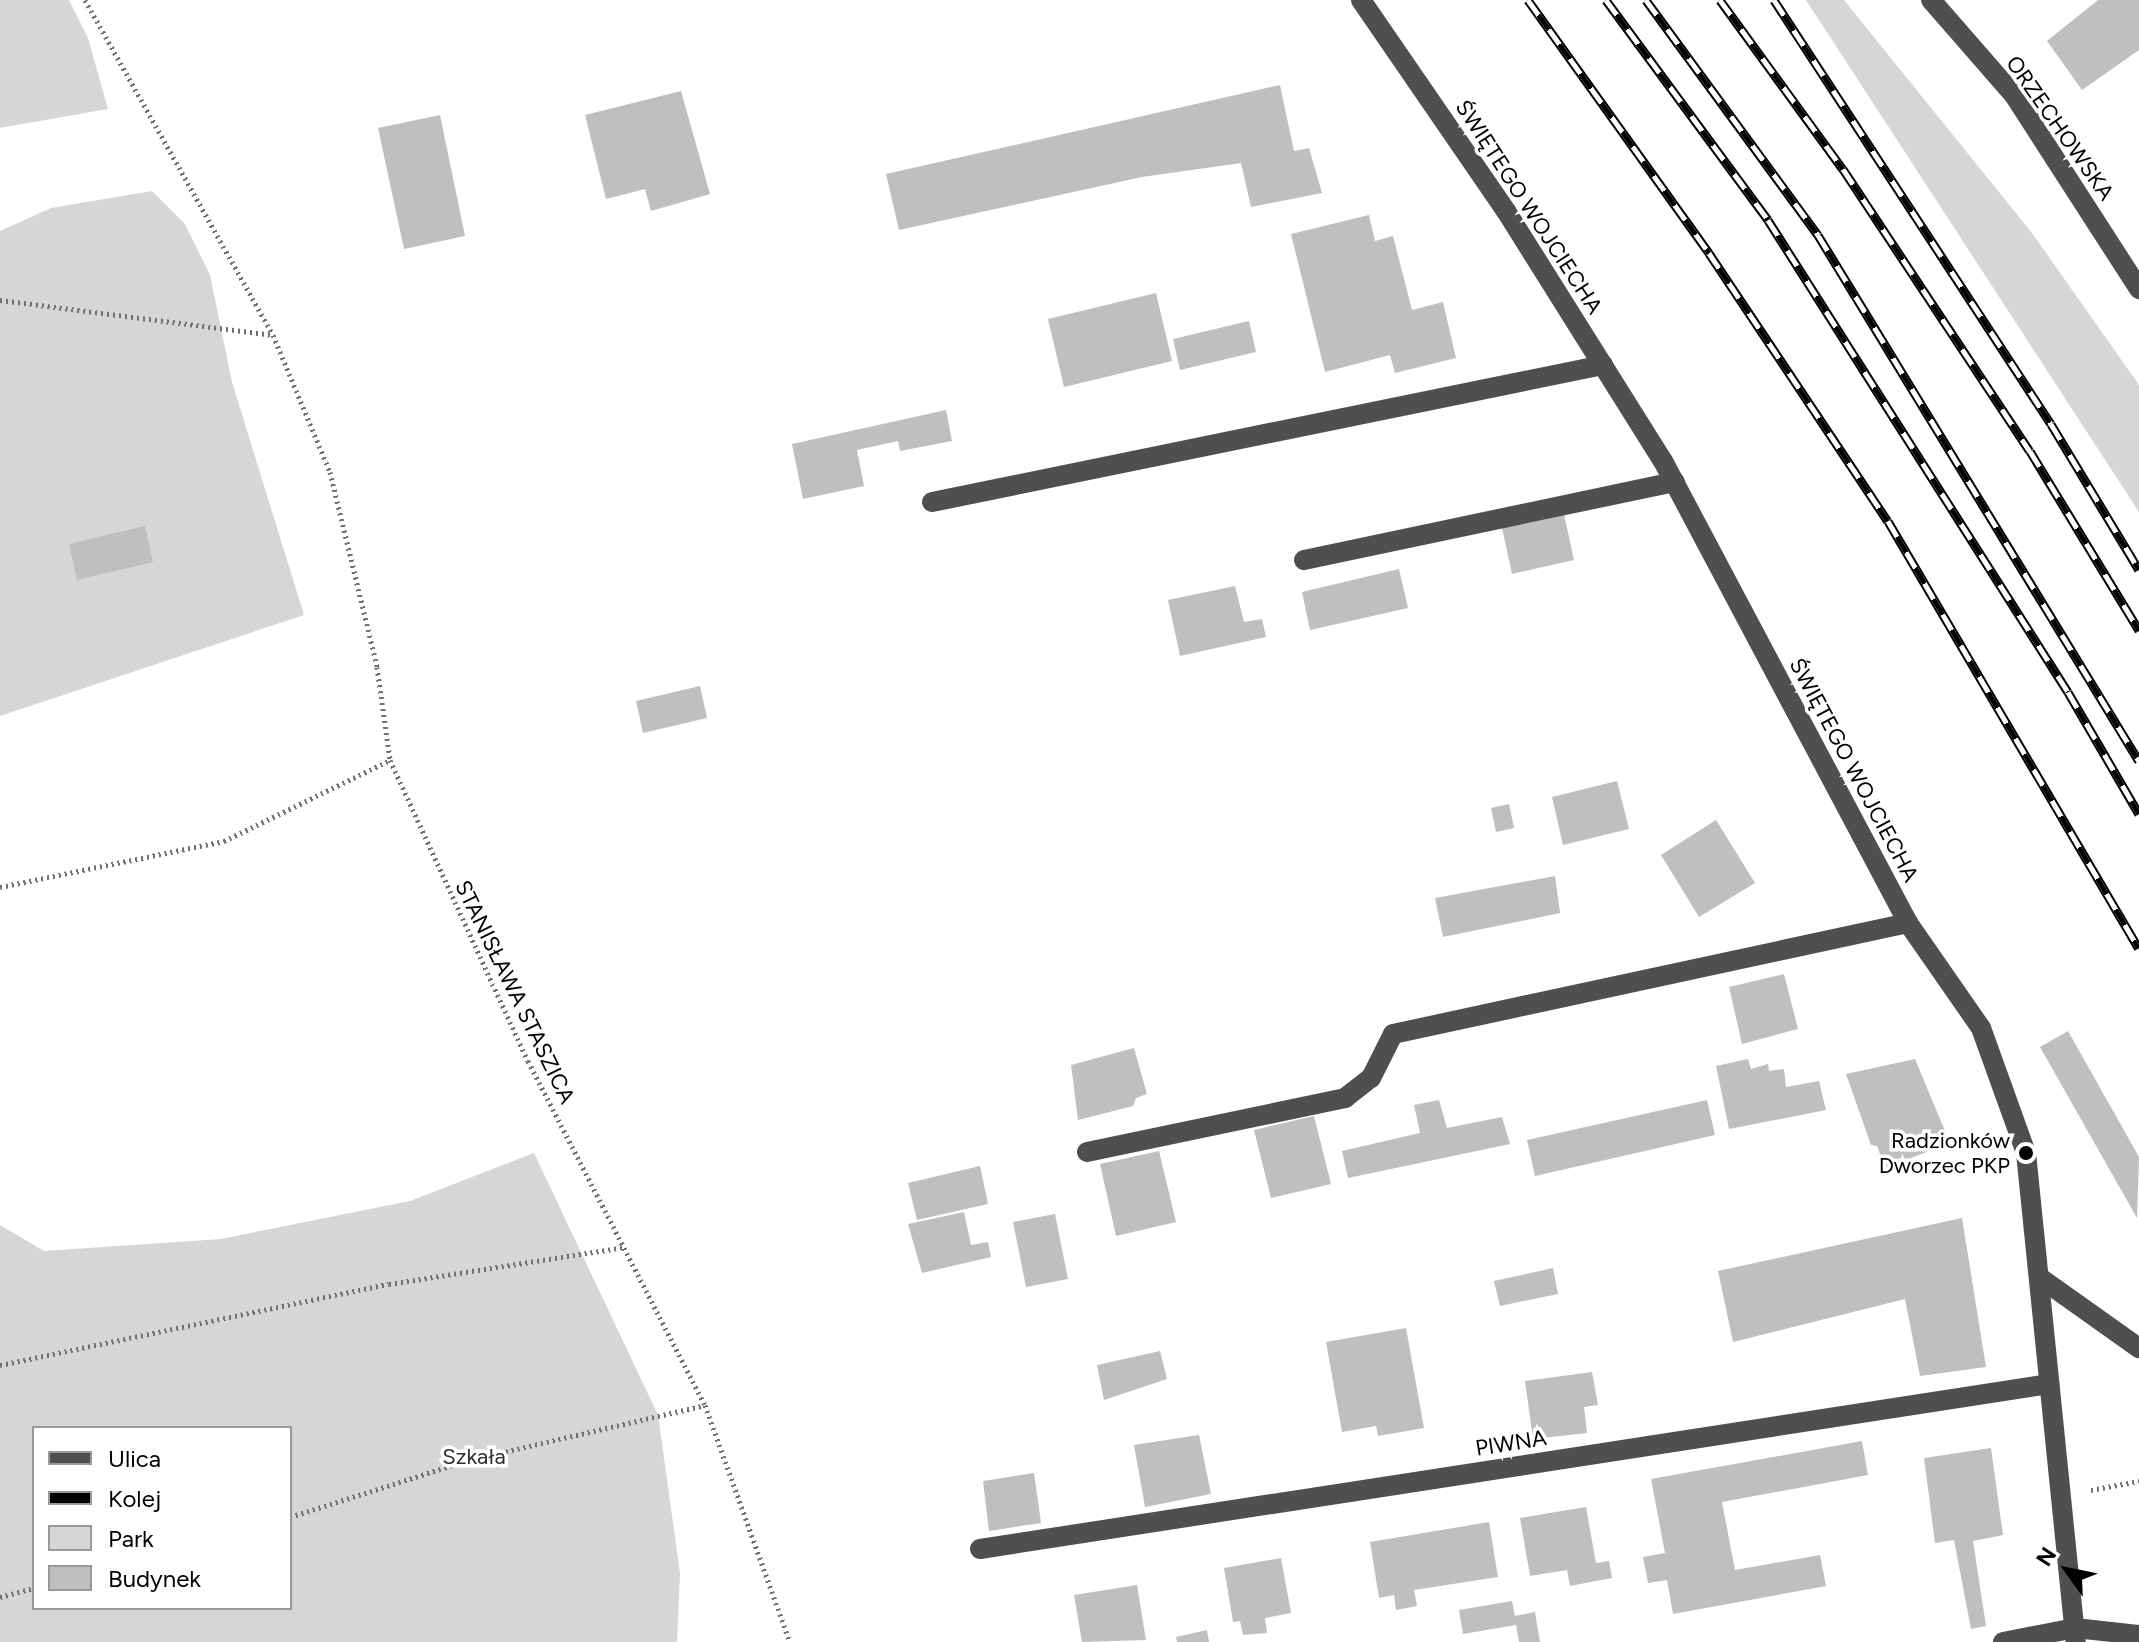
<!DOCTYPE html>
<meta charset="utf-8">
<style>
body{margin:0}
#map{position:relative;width:2139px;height:1642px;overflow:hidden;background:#fff;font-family:Figtree,sans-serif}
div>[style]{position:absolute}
.green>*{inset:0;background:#d6d6d6}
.building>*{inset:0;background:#bfbfbf}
.path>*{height:5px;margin-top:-2.5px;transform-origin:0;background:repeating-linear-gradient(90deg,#717171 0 2px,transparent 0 6px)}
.minor>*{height:20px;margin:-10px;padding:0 10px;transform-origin:10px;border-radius:10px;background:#4f4f4f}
.rail>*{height:9px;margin-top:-4.5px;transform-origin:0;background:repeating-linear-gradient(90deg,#fff 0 18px,#000 0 36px);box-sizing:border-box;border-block:2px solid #000}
.dots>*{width:22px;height:22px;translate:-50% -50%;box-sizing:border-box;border:4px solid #fff;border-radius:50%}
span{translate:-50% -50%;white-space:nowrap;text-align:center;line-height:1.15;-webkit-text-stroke:7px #fff;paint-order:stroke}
.street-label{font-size:22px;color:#000}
.poi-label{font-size:22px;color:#000}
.right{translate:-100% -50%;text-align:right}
.park-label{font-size:22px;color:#2d2d2d}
.legend{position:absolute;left:32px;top:1426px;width:260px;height:184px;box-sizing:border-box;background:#fff;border:2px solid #999;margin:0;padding:10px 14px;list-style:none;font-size:24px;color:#000}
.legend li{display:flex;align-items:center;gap:16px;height:40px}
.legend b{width:40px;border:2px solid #999}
.north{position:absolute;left:2027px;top:1530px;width:80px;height:80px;-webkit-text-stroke:6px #fff;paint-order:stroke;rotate:303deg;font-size:22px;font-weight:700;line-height:32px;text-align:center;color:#000}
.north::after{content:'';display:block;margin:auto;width:28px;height:36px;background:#000;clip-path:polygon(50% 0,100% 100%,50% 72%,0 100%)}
</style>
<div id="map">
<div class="green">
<div style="clip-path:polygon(0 0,69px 0,88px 38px,108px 109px,0 128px)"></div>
<div style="clip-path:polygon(1806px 0,1844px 0,2032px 233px,2139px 385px,2139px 512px)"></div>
<div style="clip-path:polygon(152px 191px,185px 224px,210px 275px,232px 382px,304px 615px,0 716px,0 231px,51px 208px)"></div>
<div style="clip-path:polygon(evenodd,534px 1153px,658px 1415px,680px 1573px,677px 1642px,0 1642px,0 1225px,44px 1251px,221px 1239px,410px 1201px,534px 1153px,34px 1428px,290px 1428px,290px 1608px,34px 1608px,34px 1428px)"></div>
</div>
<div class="building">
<div style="clip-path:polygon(2098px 0,2139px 0,2139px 50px,2082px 90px,2047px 41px)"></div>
<div style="clip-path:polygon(1280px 85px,1294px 151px,1309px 148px,1322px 193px,1251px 207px,1241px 163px,1142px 177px,899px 230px,886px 174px)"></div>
<div style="clip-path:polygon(681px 91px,710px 194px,651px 211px,645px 189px,606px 199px,585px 115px)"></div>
<div style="clip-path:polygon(440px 115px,465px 236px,404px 249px,378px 128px)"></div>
<div style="clip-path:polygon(1369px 215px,1375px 241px,1393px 236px,1412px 310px,1443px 302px,1456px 358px,1395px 373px,1390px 355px,1325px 372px,1291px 234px)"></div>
<div style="clip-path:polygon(1156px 293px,1172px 361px,1064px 387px,1048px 319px)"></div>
<div style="clip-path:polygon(1249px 321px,1256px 352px,1180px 370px,1173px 339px)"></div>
<div style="clip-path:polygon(946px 410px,952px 441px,900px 451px,898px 441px,857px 450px,864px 486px,803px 499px,792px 444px)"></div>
<div style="clip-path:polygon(1564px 514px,1574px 560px,1512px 574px,1502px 528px)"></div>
<div style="clip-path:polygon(145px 526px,153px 562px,77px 580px,69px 544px)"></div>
<div style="clip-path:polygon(1399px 569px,1408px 608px,1310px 630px,1302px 592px)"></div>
<div style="clip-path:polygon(1235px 586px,1244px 622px,1262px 619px,1266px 637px,1180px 656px,1168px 600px)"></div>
<div style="clip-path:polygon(700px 686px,707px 718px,643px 733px,636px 701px)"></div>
<div style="clip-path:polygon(1617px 781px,1629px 829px,1563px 845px,1552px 797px)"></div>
<div style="clip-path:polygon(1509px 804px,1514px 828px,1496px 832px,1491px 808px)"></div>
<div style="clip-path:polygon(1716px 820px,1755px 883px,1699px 917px,1661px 855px)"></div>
<div style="clip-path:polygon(1555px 876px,1560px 913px,1443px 937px,1435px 898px)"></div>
<div style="clip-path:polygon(1784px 974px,1798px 1029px,1742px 1044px,1729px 987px)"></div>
<div style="clip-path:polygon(2068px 1031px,2139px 1157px,2137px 1218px,2040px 1047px)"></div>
<div style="clip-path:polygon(1134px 1048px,1147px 1094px,1136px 1098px,1133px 1106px,1078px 1120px,1071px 1065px)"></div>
<div style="clip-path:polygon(1748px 1059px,1751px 1069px,1768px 1064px,1769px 1071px,1784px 1069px,1786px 1087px,1819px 1081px,1826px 1110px,1729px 1129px,1716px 1066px)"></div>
<div style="clip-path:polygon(1915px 1059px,1950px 1143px,1885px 1168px,1877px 1146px,1871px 1145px,1846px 1074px)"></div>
<div style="clip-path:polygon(1439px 1100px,1447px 1128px,1502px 1117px,1510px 1144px,1348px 1178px,1342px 1151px,1420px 1133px,1414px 1105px)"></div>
<div style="clip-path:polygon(1707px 1100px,1715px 1135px,1535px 1176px,1527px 1140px)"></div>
<div style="clip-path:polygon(1314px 1116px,1331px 1184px,1271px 1198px,1254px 1130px)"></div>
<div style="clip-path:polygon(1159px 1151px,1176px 1222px,1116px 1236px,1100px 1164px)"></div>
<div style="clip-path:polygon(980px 1166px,988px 1204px,917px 1220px,908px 1183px)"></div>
<div style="clip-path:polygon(964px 1212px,971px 1245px,988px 1242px,991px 1257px,922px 1273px,908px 1224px)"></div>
<div style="clip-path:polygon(1055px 1214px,1068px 1279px,1026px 1287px,1013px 1222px)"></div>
<div style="clip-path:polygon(1962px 1218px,1986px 1367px,1920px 1376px,1905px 1299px,1733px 1342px,1718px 1271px)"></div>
<div style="clip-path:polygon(1553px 1268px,1558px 1294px,1500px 1306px,1494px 1281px)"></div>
<div style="clip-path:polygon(1406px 1328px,1424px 1428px,1378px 1436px,1376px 1426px,1342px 1432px,1326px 1342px)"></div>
<div style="clip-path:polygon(1160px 1351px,1167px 1379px,1104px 1400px,1097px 1365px)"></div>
<div style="clip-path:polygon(1592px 1372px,1598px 1405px,1584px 1407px,1587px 1433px,1533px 1439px,1525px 1381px)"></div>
<div style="clip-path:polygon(1199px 1435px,1211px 1494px,1145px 1507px,1134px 1445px)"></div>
<div style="clip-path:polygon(1862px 1441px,1868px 1475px,1722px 1502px,1735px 1570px,1820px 1555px,1826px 1586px,1673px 1614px,1667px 1580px,1648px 1583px,1643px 1557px,1665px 1553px,1651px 1479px)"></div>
<div style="clip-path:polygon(1991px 1448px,2003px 1535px,1973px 1541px,1986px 1626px,1971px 1629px,1954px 1540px,1935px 1543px,1924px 1458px)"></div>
<div style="clip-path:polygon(1034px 1473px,1041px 1523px,989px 1531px,983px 1481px)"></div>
<div style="clip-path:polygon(1586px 1507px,1596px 1563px,1609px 1561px,1612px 1578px,1570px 1586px,1567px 1570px,1530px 1576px,1520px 1518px)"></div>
<div style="clip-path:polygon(1489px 1522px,1498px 1577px,1414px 1590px,1417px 1606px,1396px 1610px,1394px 1595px,1379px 1598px,1370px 1542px)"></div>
<div style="clip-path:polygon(1281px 1558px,1291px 1613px,1265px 1618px,1267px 1633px,1243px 1635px,1240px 1621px,1233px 1622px,1224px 1568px)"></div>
<div style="clip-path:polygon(1137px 1585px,1146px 1640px,1082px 1642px,1074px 1595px)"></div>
<div style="clip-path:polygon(1512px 1601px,1515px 1616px,1535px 1612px,1540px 1642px,1519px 1642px,1516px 1625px,1463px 1634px,1459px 1610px)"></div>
<div style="clip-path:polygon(1207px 1630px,1209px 1642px,1177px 1642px,1176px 1637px)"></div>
</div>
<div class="path">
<div style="left:85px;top:0;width:384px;rotate:60.7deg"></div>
<div style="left:273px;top:335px;width:148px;rotate:67.4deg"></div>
<div style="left:330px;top:472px;width:201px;rotate:76.4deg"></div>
<div style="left:377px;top:667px;width:94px;rotate:82deg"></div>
<div style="left:390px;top:760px;width:331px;rotate:65.4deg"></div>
<div style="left:528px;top:1061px;width:387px;rotate:62.8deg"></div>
<div style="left:705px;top:1405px;width:252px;rotate:70.3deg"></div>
<div style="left:0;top:300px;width:274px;rotate:7.3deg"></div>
<div style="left:0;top:887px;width:229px;rotate:-11.6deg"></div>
<div style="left:224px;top:841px;width:185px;rotate:-26deg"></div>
<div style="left:0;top:1365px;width:397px;rotate:-11.8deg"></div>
<div style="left:389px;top:1284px;width:240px;rotate:-8.9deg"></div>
<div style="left:2091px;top:1490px;width:49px;rotate:-10.6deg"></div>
<div style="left:290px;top:1517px;width:184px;rotate:-17.7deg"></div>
<div style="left:465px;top:1461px;width:246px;rotate:-13.1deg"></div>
<div style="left:0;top:1597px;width:35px;rotate:-15deg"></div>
</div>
<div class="minor">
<div style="left:1361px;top:0;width:256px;rotate:55.5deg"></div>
<div style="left:1506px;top:211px;width:295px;rotate:57.9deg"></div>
<div style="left:1663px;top:461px;width:523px;rotate:62.06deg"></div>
<div style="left:1908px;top:923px;width:128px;rotate:55.2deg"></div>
<div style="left:1981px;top:1028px;width:133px;rotate:70.2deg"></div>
<div style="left:2026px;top:1153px;width:492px;rotate:84.2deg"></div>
<div style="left:1931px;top:0;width:126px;rotate:48.9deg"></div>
<div style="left:2014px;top:95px;width:231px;rotate:57.2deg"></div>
<div style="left:932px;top:502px;width:685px;rotate:-11.54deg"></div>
<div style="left:1304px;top:560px;width:379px;rotate:-11.9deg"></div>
<div style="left:1087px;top:1152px;width:264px;rotate:-11.8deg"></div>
<div style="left:1345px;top:1098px;width:33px;rotate:-38deg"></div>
<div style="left:1371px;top:1078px;width:49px;rotate:-63.4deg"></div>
<div style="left:1393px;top:1034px;width:527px;rotate:-12.16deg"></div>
<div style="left:2039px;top:1277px;width:123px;rotate:35.4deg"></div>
<div style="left:980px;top:1549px;width:1082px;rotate:-8.77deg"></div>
<div style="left:2003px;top:1642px;width:73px;rotate:-11deg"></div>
<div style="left:2075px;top:1628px;width:64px;rotate:6.2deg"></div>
</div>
<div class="rail">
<div style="left:1528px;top:0;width:311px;rotate:54.4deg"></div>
<div style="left:1709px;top:253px;width:322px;rotate:56.3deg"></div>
<div style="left:1888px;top:521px;width:495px;rotate:59.6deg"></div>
<div style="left:1606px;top:0;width:273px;rotate:53.6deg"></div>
<div style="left:1768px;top:220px;width:559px;rotate:57.56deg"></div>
<div style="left:2068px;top:692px;width:141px;rotate:59.8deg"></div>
<div style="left:1646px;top:0;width:291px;rotate:53.8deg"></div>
<div style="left:1818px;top:235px;width:616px;rotate:58.61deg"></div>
<div style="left:1720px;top:0;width:209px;rotate:54deg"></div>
<div style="left:1843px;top:169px;width:338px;rotate:56.5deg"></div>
<div style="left:2030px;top:451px;width:210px;rotate:58.7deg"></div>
<div style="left:1774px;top:0;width:506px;rotate:56.84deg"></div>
<div style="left:2051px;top:424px;width:170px;rotate:58.9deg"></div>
</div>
<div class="dots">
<div style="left:2026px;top:1153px;background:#000"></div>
</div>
<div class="street-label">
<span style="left:2060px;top:128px;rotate:55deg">ORZECHOWSKA</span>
<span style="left:1529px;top:207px;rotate:57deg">ŚWIĘTEGO WOJCIECHA</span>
<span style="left:1854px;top:770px;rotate:62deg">ŚWIĘTEGO WOJCIECHA</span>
<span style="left:515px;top:992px;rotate:64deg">STANISŁAWA STASZICA</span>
<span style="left:1511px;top:1443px;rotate:-9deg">PIWNA</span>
</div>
<div class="poi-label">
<span class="right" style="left:2010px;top:1153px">Radzionków<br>Dworzec PKP</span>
</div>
<div class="park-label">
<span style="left:474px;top:1457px">Szkała</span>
</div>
<ul class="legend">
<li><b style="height:10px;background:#4f4f4f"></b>Ulica</li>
<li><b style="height:10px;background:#000"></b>Kolej</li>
<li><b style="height:22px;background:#d6d6d6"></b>Park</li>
<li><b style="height:22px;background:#bfbfbf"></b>Budynek</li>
</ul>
<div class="north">N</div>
</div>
